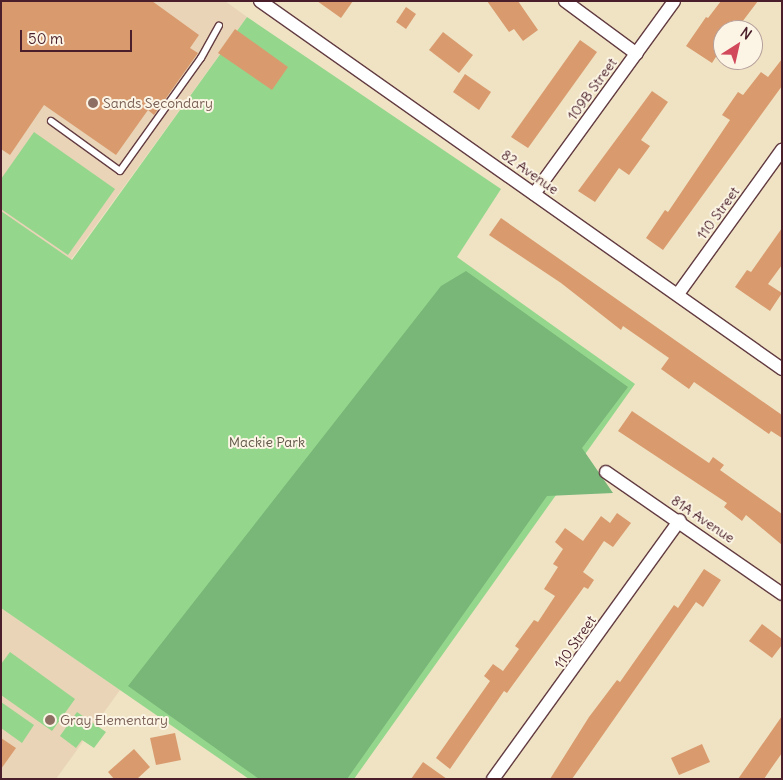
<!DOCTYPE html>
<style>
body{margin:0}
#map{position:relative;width:783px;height:780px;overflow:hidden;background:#efe3c4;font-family:Delius,sans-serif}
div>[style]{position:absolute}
.built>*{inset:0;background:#e9d4b7}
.green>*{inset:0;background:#95d68d}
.forest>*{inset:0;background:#78b778}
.building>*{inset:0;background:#d99b6e}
.roads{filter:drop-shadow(1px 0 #633c42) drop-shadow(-1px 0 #633c42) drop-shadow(0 1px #633c42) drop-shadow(0 -1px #633c42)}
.service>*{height:6px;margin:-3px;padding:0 3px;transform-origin:3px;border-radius:3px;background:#fff}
.minor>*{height:12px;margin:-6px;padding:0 6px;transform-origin:6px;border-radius:6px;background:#fff}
.dots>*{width:14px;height:14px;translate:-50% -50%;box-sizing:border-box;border:2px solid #fcf5e5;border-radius:50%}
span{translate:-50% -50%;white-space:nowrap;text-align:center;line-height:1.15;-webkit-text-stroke:4px #fcf5e5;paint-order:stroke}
.street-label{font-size:14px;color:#4a1f2b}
.education-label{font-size:14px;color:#785e54}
.left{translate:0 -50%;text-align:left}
.park-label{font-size:14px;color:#605648}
.frame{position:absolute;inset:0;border:2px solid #4a1f2b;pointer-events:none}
.north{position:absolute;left:713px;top:20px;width:50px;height:50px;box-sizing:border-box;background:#fcf5e5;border:1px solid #b59f9b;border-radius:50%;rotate:35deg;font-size:14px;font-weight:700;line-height:20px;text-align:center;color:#4a1f2b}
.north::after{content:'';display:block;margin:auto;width:18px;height:22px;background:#d1495b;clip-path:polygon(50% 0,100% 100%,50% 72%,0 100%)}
.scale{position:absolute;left:20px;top:30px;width:112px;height:22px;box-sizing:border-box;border:2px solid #4a1f2b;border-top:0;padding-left:6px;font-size:15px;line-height:18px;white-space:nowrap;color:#4a1f2b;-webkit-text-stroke:4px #fcf5e5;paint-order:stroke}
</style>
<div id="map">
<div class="built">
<div style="clip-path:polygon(1px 1px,225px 1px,247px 17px,1px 356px)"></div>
<div style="clip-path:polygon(1px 608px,120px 690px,56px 779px,1px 779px)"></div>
</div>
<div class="green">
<div style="clip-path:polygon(247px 17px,501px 189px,457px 257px,635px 384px,354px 779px,249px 779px,1px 608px,1px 211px,72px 260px)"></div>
<div style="clip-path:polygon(34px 132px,115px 189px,68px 255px,1px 209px,1px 179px)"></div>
<div style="clip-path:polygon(10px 652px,75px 699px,52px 731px,1px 695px,1px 664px)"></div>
<div style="clip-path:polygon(1px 702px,34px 725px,22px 743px,1px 728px)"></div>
<div style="clip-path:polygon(77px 712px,106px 732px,94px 748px,82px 740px,76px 748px,60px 736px)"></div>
</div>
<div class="forest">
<div style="clip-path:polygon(466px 271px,628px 387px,582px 448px,613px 493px,547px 496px,347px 779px,259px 779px,128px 686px,441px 286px)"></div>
</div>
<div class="building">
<div style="clip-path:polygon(1px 1px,152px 1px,199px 35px,190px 48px,198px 53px,154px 115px,148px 110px,116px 155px,44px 105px,10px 155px,1px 149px)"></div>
<div style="clip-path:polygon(317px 1px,353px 1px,341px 18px)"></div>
<div style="clip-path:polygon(487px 1px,518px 1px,538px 30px,523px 41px,514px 29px,509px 32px)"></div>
<div style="clip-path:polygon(721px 1px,758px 1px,736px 30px,723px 30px,723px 46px,712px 63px,686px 46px,706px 17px,708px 18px)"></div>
<div style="clip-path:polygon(406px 7px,416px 14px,406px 29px,396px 22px)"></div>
<div style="clip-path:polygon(235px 29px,288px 67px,272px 90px,218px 53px)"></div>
<div style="clip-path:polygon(443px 32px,473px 55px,459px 73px,429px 50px)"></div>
<div style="clip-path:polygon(580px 40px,597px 52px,528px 148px,511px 137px)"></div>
<div style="clip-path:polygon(782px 59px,782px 86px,663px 250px,646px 238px,665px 210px,668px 212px,730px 120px,722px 115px,738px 92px,743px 95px,761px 72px,768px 77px)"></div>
<div style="clip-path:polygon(465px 74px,491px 92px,479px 110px,453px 92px)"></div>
<div style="clip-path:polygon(652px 91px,668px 102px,641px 140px,650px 146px,629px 175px,619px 168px,595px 202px,578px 191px)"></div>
<div style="clip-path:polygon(501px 218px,782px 415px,782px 438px,771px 431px,769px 434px,694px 382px,689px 389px,661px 369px,669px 358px,623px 326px,621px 330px,561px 283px,489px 235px)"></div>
<div style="clip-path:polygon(782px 228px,782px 265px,768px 284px,782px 293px,770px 311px,735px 287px,747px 270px,751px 272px)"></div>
<div style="clip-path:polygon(632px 411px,709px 463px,713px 457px,724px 465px,720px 470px,782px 514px,782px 545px,746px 515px,742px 521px,724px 507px,727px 503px,618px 431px)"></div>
<div style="clip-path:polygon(617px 513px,631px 523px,613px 547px,604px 541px,583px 572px,594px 580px,588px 589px,584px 587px,507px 693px,504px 691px,450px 769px,436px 758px,490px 681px,484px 676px,493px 664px,503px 671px,519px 649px,515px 646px,534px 620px,538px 622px,555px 596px,544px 589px,558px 567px,553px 564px,563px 549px,555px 542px,565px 528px,583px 541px,601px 516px,610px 523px)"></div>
<div style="clip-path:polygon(704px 569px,721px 580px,703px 607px,696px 602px,572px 779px,550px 779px,589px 717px,617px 680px,620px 682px,674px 605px,678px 608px)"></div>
<div style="clip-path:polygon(762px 624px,782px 639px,782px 645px,772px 658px,749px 641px)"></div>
<div style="clip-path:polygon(782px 716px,782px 753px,770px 770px,764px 779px,738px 779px)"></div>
<div style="clip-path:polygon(175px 733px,181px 760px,156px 765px,150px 738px)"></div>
<div style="clip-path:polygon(1px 738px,16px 748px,1px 769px)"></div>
<div style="clip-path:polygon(702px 744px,710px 762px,679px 775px,671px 758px)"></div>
<div style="clip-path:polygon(134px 749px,150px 767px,137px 779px,114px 779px,108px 772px)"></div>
<div style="clip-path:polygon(423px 762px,447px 779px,411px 779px)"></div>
</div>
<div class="roads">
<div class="service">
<div style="left:51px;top:121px;width:85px;rotate:35.9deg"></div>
<div style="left:120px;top:171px;width:139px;rotate:-54.4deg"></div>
<div style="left:201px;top:58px;width:37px;rotate:-61deg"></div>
</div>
<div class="minor">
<div style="left:260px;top:1px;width:639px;rotate:35.18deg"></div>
<div style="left:565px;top:1px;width:89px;rotate:36.4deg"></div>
<div style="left:534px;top:194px;width:238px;rotate:-54deg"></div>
<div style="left:678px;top:294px;width:178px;rotate:-54.2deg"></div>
<div style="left:606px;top:472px;width:214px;rotate:34.7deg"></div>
<div style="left:493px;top:779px;width:319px;rotate:-54.2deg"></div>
</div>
</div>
<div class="dots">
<div style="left:93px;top:103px;background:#8d6e63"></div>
<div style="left:50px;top:720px;background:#8d6e63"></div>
</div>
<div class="street-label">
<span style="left:592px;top:89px;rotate:-54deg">109B Street</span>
<span style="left:530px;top:172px;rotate:35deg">82 Avenue</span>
<span style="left:718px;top:213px;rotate:-54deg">110 Street</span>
<span style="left:703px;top:519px;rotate:34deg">81A Avenue</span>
<span style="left:575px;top:642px;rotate:-55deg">110 Street</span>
</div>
<div class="education-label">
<span class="left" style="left:103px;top:103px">Sands Secondary</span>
<span class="left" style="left:60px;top:720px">Gray Elementary</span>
</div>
<div class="park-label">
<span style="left:267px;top:442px">Mackie Park</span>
</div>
<div class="frame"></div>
<div class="north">N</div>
<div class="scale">50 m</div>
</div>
